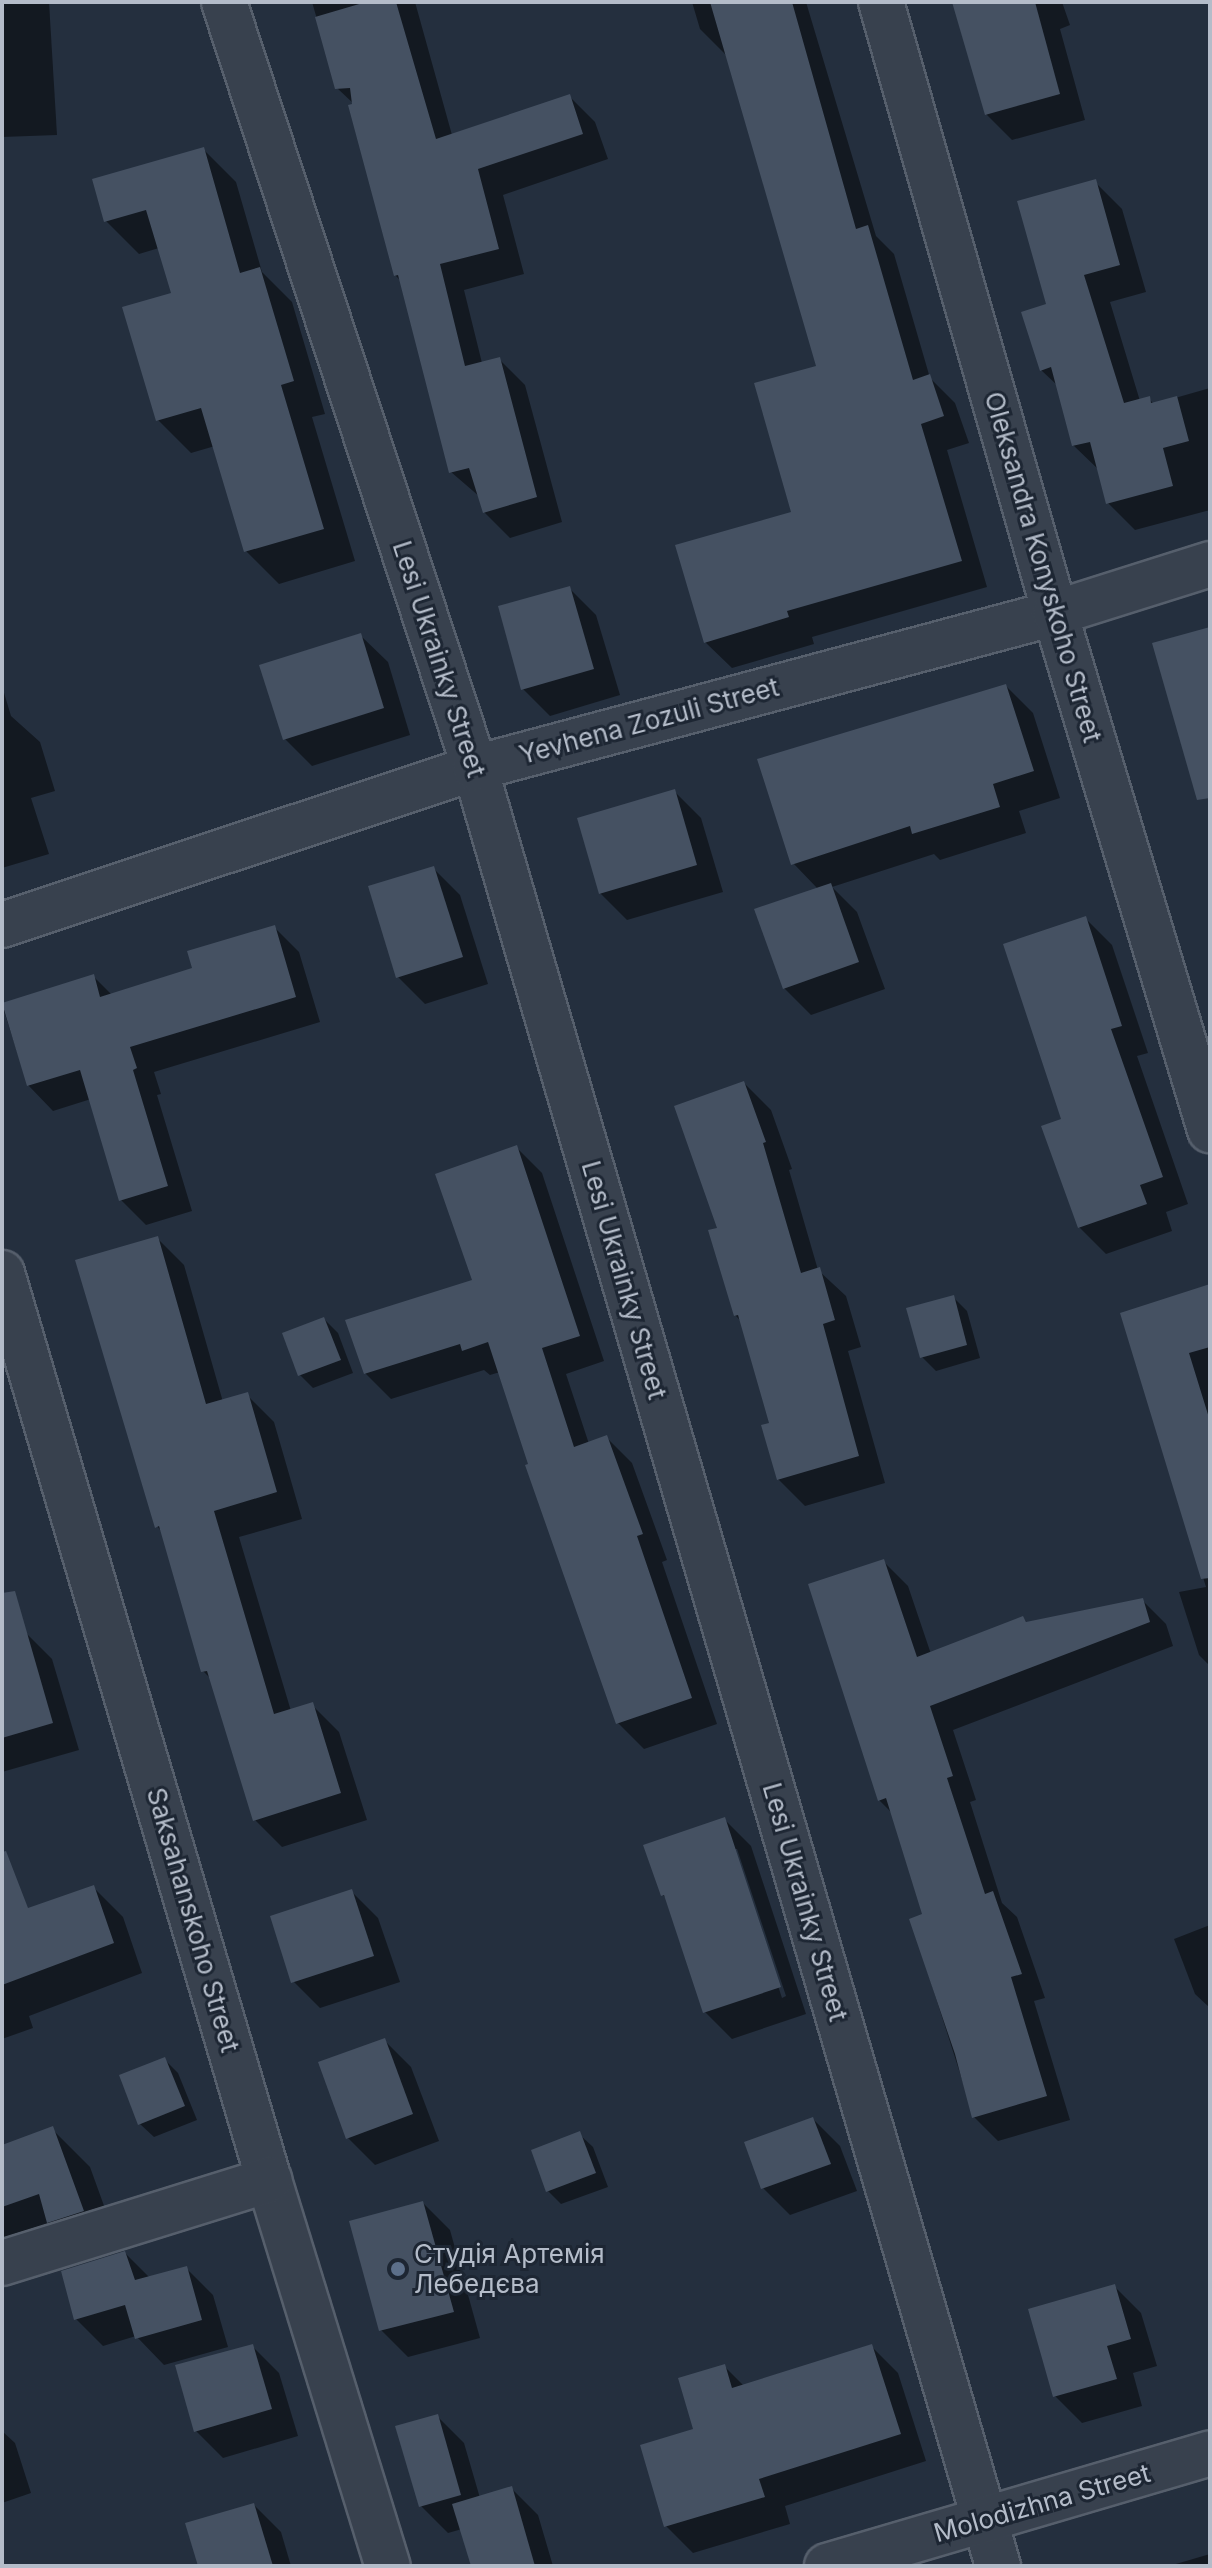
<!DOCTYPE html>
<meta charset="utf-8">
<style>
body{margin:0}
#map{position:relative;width:1212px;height:2568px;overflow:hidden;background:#242f3e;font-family:Inter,sans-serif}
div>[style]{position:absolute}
.shadow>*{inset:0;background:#0007}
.building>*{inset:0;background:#455162}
.roads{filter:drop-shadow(2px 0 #565f6c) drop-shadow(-2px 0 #565f6c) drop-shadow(0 2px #565f6c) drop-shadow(0 -2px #565f6c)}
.street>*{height:44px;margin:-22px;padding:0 22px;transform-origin:22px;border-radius:22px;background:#38414e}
.dots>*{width:22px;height:22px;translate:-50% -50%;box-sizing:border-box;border:4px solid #1d2633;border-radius:50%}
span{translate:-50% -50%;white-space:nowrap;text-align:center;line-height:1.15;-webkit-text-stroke:6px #1d2633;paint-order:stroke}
.street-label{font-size:26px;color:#b4bcc9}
.poi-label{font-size:26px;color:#b4bcc9}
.left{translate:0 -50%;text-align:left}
.frame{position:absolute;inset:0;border:4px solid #b4bcc9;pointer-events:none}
</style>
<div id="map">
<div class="shadow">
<div style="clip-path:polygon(2px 2px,49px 2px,57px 135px,2px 137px)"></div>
<div style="clip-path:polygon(312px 2px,415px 2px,452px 135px,569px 96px,595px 122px,608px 159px,503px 195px,524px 274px,464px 290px,482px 363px,499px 359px,525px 385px,562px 522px,510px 538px,484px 512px,480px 497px,451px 472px,401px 281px,395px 275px,355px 105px,337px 88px)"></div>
<div style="clip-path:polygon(692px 2px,806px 2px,876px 236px,894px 254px,930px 378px,955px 403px,969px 443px,947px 450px,987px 587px,812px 637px,814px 644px,732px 668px,705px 642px,793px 513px,818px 367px,727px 56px,700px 29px)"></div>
<div style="clip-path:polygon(953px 2px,1062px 2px,1070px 25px,1060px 29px,1085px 120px,1012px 140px,986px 114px)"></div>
<div style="clip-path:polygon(203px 149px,236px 182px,262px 272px,292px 302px,325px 414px,312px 417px,355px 561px,279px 584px,246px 551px,215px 446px,191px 453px,158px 420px,173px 294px,159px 248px,139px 254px,106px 221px)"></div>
<div style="clip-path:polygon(1095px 182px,1122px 209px,1146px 292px,1110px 302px,1140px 401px,1149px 399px,1154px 404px,1210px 388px,1210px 510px,1135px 530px,1108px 503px,1100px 471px,1073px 445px,1058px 386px,1041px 370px,1048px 305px)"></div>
<div style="clip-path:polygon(569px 588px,596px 615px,620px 695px,550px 716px,523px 689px)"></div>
<div style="clip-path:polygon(360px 635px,388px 662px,410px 735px,312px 766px,285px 739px)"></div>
<div style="clip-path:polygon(2px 686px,11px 716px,40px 742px,55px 791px,31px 798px,49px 854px,2px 868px)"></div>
<div style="clip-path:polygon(1006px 686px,1033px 713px,1060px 798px,1019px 811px,1026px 833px,940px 860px,934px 854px,832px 887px,857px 912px,885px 989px,811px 1015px,784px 988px,818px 889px,793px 863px)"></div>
<div style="clip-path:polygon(674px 791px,701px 818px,723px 892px,627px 920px,600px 893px)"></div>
<div style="clip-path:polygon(433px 868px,460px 895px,488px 984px,425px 1004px,398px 977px)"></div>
<div style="clip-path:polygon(1085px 918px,1112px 945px,1148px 1053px,1137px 1056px,1188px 1204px,1166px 1212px,1172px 1231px,1106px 1254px,1079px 1227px,1064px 1121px)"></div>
<div style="clip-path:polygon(274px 927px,299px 952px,320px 1022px,154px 1072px,161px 1094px,157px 1095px,192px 1211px,146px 1225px,121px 1200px,91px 1099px,53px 1111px,28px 1085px,2px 1005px,93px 976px,112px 995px,194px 969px)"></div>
<div style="clip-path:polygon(744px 1083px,771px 1110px,792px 1169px,789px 1170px,818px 1270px,846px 1296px,861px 1347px,848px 1351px,885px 1483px,805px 1506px,778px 1479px,771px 1424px,742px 1322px,735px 1315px,720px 1229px)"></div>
<div style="clip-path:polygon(517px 1148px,542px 1173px,604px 1361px,566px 1374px,589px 1444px,606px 1437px,632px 1463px,667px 1560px,662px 1562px,717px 1724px,644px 1749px,618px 1723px,500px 1372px,490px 1375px,484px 1370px,391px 1399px,365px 1373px,474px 1281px)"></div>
<div style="clip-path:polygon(157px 1238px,184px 1265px,223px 1402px,247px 1395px,274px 1422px,302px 1519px,239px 1537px,291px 1711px,312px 1705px,339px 1732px,367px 1820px,282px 1847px,255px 1820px,211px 1679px,203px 1671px,162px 1532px,157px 1526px)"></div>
<div style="clip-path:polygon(1210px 1294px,1210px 1666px,1199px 1655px,1179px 1592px,1206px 1587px,1122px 1315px)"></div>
<div style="clip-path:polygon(953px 1297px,967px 1311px,980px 1358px,936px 1371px,922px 1357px)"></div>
<div style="clip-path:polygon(324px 1319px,338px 1333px,353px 1373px,313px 1388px,299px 1374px)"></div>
<div style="clip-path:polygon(884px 1562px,908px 1586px,931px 1654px,1023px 1618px,1028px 1624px,1142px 1600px,1166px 1624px,1173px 1646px,953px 1730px,976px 1800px,970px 1802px,1002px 1903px,1017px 1917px,1045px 1998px,1034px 2001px,1070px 2120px,998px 2141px,974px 2117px,911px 1920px,925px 1916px,893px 1814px,879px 1800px)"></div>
<div style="clip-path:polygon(25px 1632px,52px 1659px,79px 1750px,2px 1772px,2px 1639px)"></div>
<div style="clip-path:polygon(evenodd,724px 1819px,751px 1846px,806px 2014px,732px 2039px,705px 2012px,668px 1900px,663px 1895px,724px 1819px,733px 1849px,737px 1849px,786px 1996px,782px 1998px,733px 1849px)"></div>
<div style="clip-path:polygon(93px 1887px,123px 1917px,142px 1973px,29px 2016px,33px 2028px,2px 2039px,2px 1919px)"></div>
<div style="clip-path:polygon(351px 1891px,378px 1918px,400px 1982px,320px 2008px,293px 1981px)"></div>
<div style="clip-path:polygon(1210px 1925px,1210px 2008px,1195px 1994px,1174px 1939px)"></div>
<div style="clip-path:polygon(384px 2040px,411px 2067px,439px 2141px,375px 2165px,348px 2138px,320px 2063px)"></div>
<div style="clip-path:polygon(165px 2060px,178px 2073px,197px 2120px,154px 2137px,140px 2124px)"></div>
<div style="clip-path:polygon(813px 2119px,840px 2146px,857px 2191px,790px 2215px,763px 2188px,746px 2144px)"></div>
<div style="clip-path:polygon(52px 2129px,90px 2167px,120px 2250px,87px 2260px,64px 2237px,2px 2259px,2px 2147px)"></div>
<div style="clip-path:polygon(579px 2134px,593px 2147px,608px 2187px,561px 2204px,548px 2191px)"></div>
<div style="clip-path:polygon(423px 2203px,450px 2230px,480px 2338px,408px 2357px,381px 2330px)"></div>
<div style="clip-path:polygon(125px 2253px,150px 2278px,186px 2268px,213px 2295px,228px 2347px,164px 2365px,136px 2336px,103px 2346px,76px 2319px)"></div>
<div style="clip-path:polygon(1114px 2286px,1141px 2313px,1157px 2366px,1133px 2373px,1142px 2406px,1082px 2423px,1055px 2396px)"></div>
<div style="clip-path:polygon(252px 2346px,279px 2373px,298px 2436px,223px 2458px,196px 2431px)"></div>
<div style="clip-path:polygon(871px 2346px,898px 2373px,926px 2461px,785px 2506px,790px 2524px,693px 2553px,666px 2526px,696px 2430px,724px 2366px,744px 2386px)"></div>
<div style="clip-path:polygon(437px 2416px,464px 2443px,480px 2498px,511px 2488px,538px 2515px,553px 2566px,473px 2566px,462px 2529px,448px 2533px,421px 2506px)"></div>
<div style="clip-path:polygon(2px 2431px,15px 2443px,31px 2493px,2px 2503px)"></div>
<div style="clip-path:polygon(254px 2505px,281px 2532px,291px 2566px,200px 2566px)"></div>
<div style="clip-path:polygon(1210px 2554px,1210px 2566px,1169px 2566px)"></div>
</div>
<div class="building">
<div style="clip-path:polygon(366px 2px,396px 2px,436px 139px,570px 94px,583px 134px,478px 169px,499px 249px,440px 264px,465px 366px,500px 357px,537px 497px,483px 513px,469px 468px,449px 473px,398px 275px,394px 276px,348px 105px,352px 104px,350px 88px,335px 89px,315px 17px)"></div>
<div style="clip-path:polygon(710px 2px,792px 2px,856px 229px,868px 225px,913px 380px,930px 374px,944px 416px,921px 424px,962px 561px,787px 611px,789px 617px,704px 643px,675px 545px,791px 512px,754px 383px,816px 366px)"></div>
<div style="clip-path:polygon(952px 2px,1035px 2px,1060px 94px,985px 115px)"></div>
<div style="clip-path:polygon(204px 147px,240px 273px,260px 267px,294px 381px,281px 385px,324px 529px,244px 552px,201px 408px,156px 421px,122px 307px,171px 293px,146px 210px,104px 222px,92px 179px)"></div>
<div style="clip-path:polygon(1096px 179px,1120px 265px,1084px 275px,1124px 403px,1150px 396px,1151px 403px,1177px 396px,1189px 441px,1163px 448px,1173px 486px,1106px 504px,1090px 442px,1072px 446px,1051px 367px,1040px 371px,1021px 312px,1046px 304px,1017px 201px)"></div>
<div style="clip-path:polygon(570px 586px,594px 669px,521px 690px,498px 606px)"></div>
<div style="clip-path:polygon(1210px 627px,1210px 798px,1197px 800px,1152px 643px)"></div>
<div style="clip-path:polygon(361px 633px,384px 708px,283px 740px,259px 665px)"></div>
<div style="clip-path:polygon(1006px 684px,1034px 771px,993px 784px,1000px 807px,912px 834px,910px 826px,791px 865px,757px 759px)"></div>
<div style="clip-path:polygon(675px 789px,697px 865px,599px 894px,577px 818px)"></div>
<div style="clip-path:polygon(434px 866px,463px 957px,396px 978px,368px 886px)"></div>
<div style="clip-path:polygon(831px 883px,859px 962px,783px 989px,754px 909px)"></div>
<div style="clip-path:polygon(1086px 916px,1122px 1026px,1111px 1029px,1163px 1177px,1140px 1185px,1147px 1204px,1078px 1228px,1041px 1126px,1061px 1119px,1003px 944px)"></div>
<div style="clip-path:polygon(275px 925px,296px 997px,130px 1047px,137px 1068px,133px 1070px,168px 1186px,119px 1201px,80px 1070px,27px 1086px,2px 1003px,94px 974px,100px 997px,192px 968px,187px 951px)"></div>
<div style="clip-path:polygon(744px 1081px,766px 1142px,763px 1143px,801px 1273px,820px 1267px,835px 1320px,823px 1324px,859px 1456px,777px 1480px,761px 1425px,769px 1423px,738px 1315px,734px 1316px,708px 1230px,717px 1228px,674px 1106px)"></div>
<div style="clip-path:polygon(517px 1145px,580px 1336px,542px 1348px,574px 1447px,607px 1435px,643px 1534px,637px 1536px,692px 1698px,616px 1724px,525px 1465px,528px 1464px,488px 1342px,462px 1351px,460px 1344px,364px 1374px,345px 1320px,472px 1280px,435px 1174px)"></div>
<div style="clip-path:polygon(158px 1236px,206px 1404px,248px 1392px,277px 1492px,214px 1511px,274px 1714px,313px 1702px,341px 1793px,253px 1821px,207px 1671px,201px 1672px,159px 1526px,155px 1528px,75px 1260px)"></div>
<div style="clip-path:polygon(1210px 1284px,1210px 1347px,1189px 1353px,1210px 1421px,1210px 1578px,1201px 1579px,1120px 1313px)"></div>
<div style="clip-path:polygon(954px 1295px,967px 1345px,920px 1358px,906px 1308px)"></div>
<div style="clip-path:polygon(324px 1317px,341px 1360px,298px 1376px,282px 1333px)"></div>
<div style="clip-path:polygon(884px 1559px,917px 1657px,1023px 1616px,1026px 1622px,1143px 1598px,1150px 1622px,930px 1706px,953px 1776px,947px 1778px,985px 1894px,993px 1891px,1022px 1974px,1011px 1977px,1047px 2096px,972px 2118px,955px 2054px,909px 1919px,922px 1914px,886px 1798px,878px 1801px,808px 1584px)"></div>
<div style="clip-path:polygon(15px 1591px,53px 1723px,2px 1738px,2px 1593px)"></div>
<div style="clip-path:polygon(725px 1817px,781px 1987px,703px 2013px,664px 1895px,661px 1896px,643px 1845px)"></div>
<div style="clip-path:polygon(6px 1851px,28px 1908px,94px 1885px,114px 1943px,2px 1985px,2px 1852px)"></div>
<div style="clip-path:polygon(352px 1889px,374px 1956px,291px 1983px,270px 1916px)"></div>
<div style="clip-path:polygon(385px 2038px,413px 2114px,346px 2139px,318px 2062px)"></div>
<div style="clip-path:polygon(165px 2057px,185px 2106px,138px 2125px,119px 2075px)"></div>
<div style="clip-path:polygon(813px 2117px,831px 2164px,761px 2189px,744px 2142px)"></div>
<div style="clip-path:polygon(53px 2126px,84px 2211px,47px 2223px,39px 2194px,2px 2207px,2px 2145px)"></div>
<div style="clip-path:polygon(580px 2131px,596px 2173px,546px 2192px,531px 2150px)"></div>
<div style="clip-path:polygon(423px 2201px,454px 2312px,379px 2331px,349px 2221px)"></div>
<div style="clip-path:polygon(125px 2251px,135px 2280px,187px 2266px,202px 2320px,135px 2339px,125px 2305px,74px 2320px,61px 2271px)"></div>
<div style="clip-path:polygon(1115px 2284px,1131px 2339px,1107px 2346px,1117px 2379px,1053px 2397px,1028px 2309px)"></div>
<div style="clip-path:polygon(253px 2344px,272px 2409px,194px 2432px,175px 2365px)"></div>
<div style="clip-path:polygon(872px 2344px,901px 2434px,759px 2479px,765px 2497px,664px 2527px,640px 2445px,693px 2429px,678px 2378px,725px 2364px,732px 2388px)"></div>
<div style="clip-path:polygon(438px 2414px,461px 2495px,419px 2507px,395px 2426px)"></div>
<div style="clip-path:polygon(512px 2486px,535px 2566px,471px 2566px,452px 2504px)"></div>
<div style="clip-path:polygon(254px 2503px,273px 2566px,198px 2566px,185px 2523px)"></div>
</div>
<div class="roads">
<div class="street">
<div style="left:224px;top:2px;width:806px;rotate:71.86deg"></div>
<div style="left:475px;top:768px;width:1873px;rotate:73.78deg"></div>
<div style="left:881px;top:2px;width:635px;rotate:74.1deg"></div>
<div style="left:1055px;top:613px;width:540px;rotate:73.31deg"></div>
<div style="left:2px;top:925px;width:498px;rotate:-18.4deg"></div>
<div style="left:475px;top:768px;width:600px;rotate:-14.96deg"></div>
<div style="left:1055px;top:613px;width:163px;rotate:-17.5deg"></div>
<div style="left:2px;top:1273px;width:945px;rotate:73.6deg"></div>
<div style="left:269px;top:2180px;width:404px;rotate:72.9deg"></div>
<div style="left:2px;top:2263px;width:280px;rotate:-17.3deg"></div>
<div style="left:827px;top:2566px;width:399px;rotate:-16.4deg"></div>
</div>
</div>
<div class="dots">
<div style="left:398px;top:2269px;background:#5c6f8a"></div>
</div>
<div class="street-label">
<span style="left:1043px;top:567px;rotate:74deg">Oleksandra Konyskoho Street</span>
<span style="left:439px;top:659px;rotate:72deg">Lesi Ukrainky Street</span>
<span style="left:649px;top:721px;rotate:-15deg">Yevhena Zozuli Street</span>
<span style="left:624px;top:1280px;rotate:74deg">Lesi Ukrainky Street</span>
<span style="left:805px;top:1902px;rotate:74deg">Lesi Ukrainky Street</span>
<span style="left:193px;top:1920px;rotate:74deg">Saksahanskoho Street</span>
<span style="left:1042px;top:2503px;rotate:-16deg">Molodizhna Street</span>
</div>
<div class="poi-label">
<span class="left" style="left:414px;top:2269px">Студія Артемія<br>Лебедєва</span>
</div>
<div class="frame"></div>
</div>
